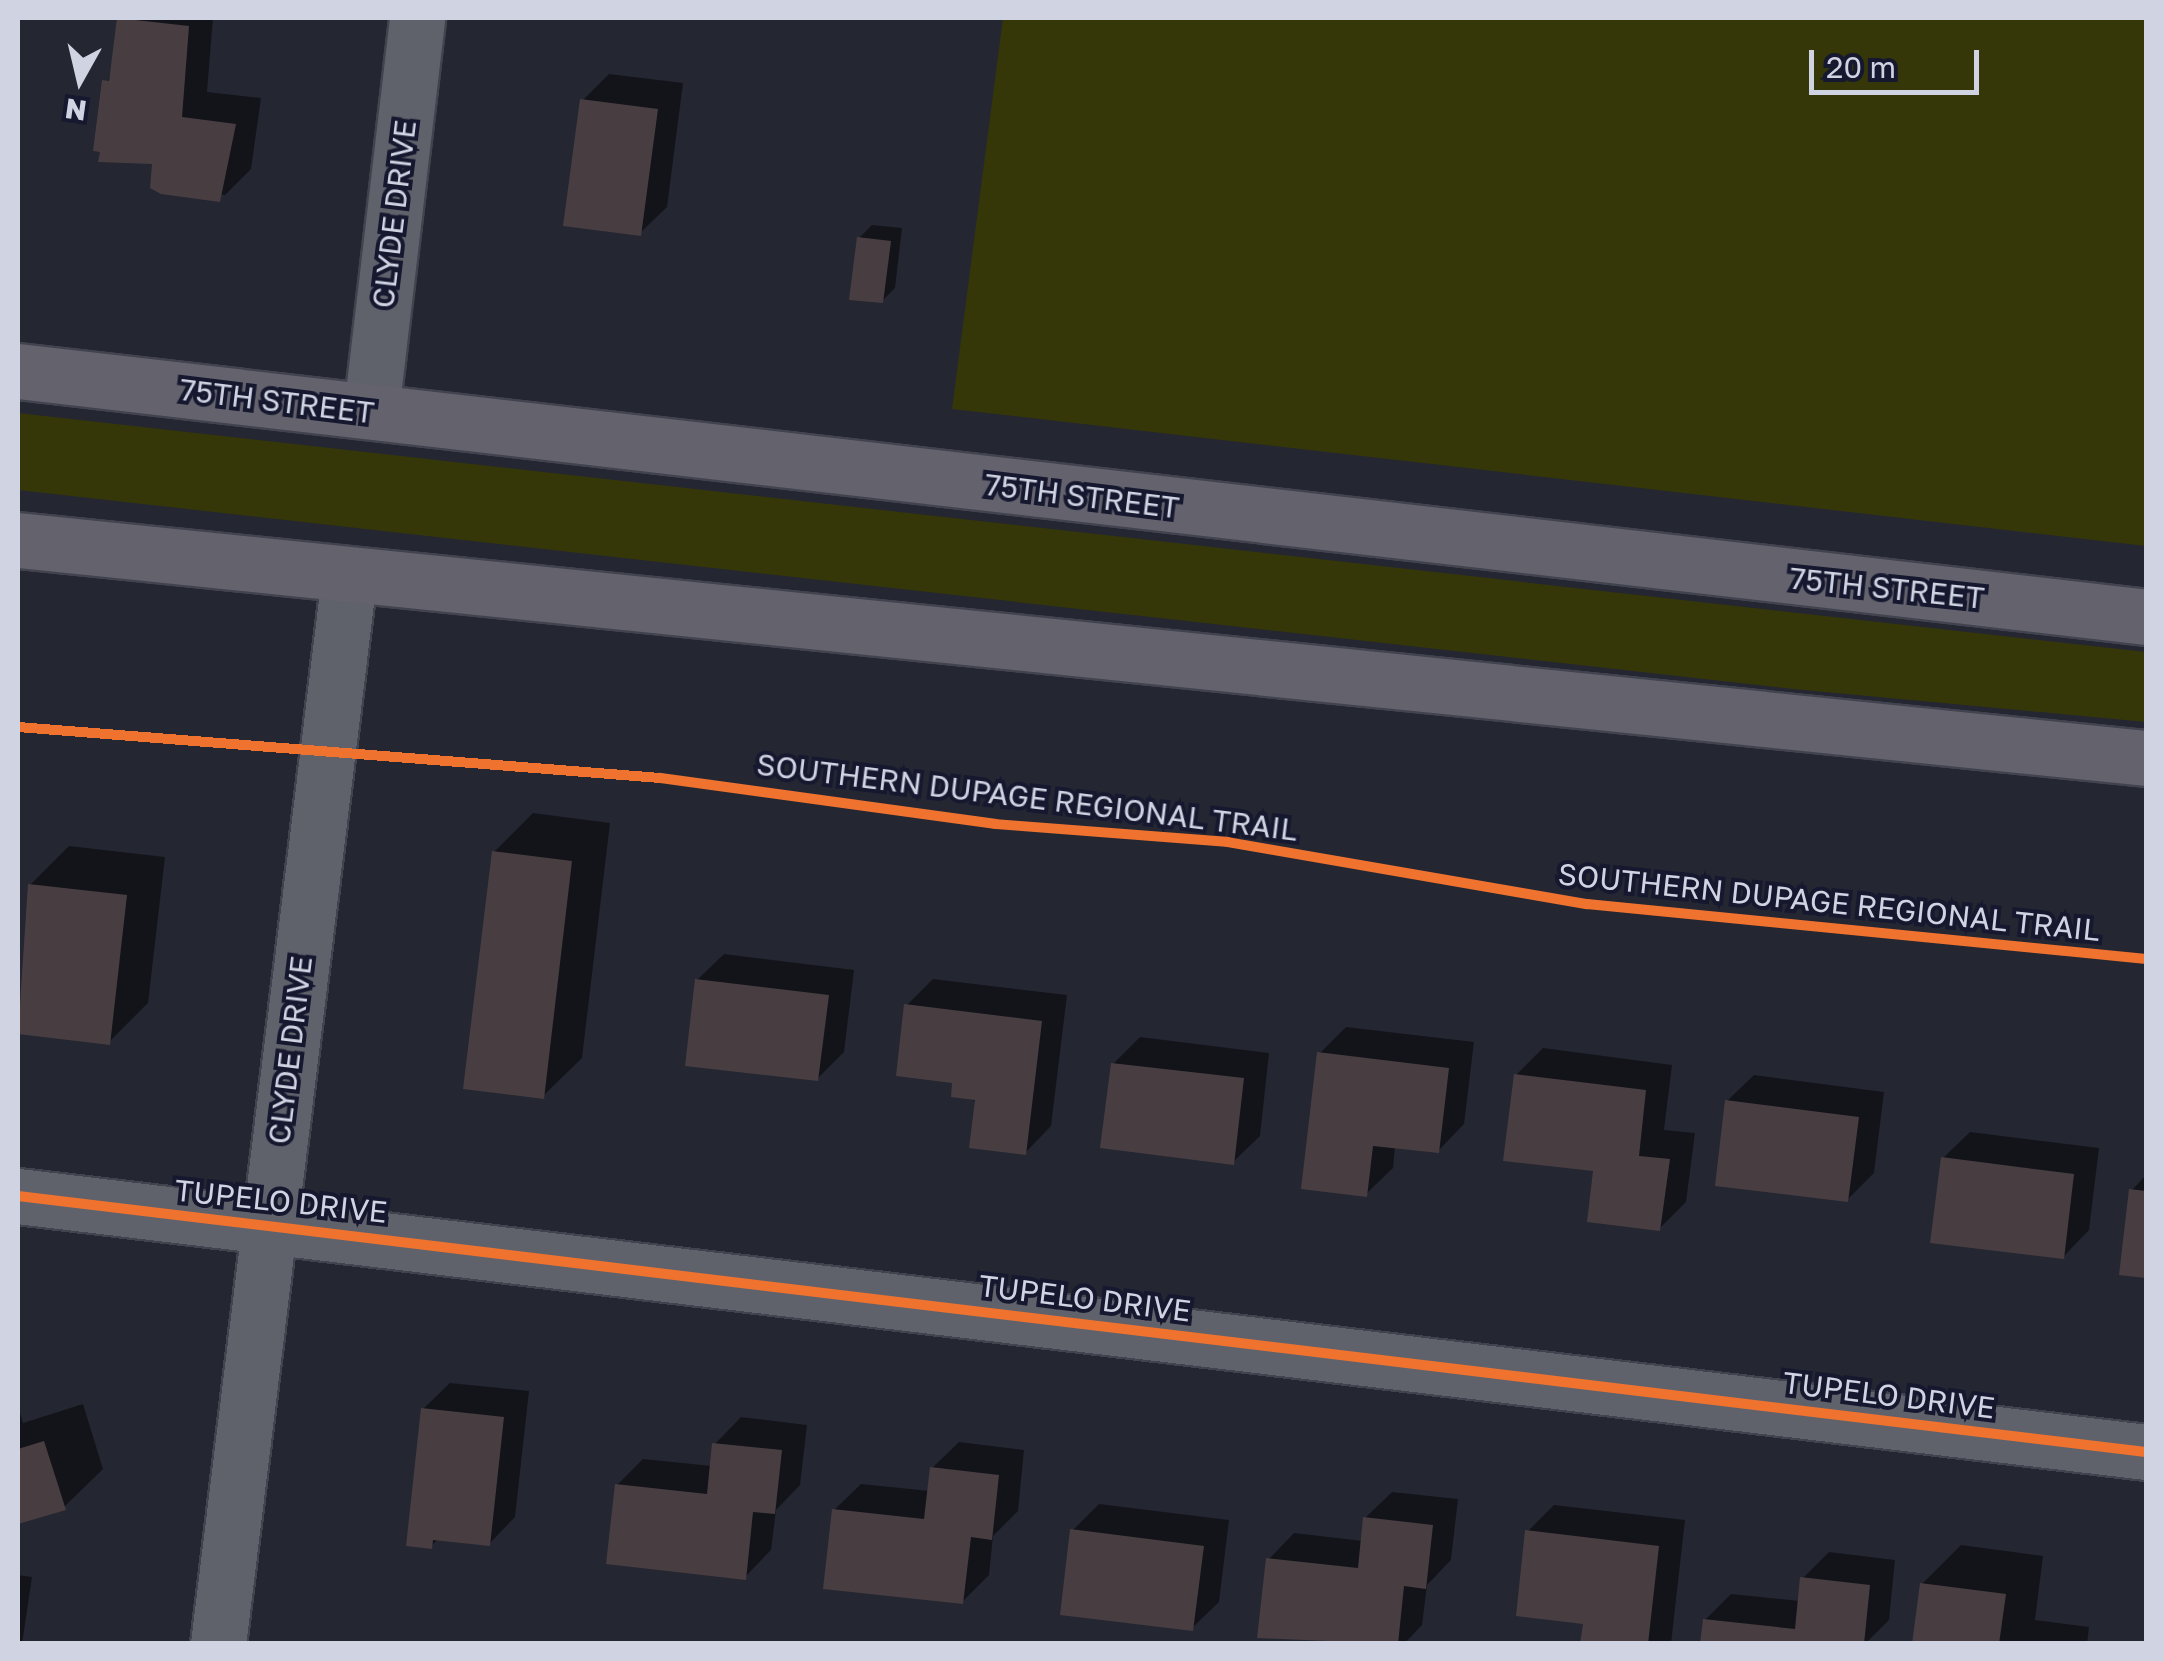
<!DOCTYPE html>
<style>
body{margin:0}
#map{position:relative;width:2164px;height:1661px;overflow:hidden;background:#242632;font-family:"Golos Text",sans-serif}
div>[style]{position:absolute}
.green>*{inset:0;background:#363709}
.shadow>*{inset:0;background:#0007}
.building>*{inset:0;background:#483e41}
.roads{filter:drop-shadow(2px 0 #41434e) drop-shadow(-2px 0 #41434e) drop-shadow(0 2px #41434e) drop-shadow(0 -2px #41434e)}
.minor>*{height:55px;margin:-27.5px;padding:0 27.5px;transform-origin:27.5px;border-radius:27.5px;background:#60626b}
.major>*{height:55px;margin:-27.5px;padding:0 27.5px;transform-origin:27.5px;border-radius:27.5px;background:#63626d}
.cycleway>*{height:10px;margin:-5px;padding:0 5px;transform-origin:5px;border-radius:5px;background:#ef722f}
span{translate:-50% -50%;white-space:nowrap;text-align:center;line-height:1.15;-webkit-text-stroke:8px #15182e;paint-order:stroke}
.street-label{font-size:30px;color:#d0d3e2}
.frame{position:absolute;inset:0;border:20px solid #d0d3e2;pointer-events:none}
.north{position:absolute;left:30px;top:30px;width:100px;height:100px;-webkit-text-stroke:8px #15182e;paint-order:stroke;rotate:188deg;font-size:28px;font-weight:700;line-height:40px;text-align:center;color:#d0d3e2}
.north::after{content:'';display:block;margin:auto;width:35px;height:45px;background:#d0d3e2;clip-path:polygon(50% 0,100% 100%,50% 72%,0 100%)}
.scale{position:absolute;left:1809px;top:50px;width:170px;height:45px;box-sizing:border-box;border:5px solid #d0d3e2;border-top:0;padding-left:12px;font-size:30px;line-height:35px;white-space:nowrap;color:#d0d3e2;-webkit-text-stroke:8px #15182e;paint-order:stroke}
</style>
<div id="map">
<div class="green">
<div style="clip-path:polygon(1003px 18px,2146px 18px,2146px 546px,952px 409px)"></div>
<div style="clip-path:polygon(18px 413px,2146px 652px,2146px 722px,1793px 689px,18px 490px)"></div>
</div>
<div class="shadow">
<div style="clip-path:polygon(120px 18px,213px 18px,207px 92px,261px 98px,251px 169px,225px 195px,152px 186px,155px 161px,96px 149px)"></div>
<div style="clip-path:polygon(609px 74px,683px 83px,667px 207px,640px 233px,583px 100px)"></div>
<div style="clip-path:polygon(872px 225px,902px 228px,895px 288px,882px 301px,859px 238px)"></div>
<div style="clip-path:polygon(533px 813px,610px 823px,582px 1058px,543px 1096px,494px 852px)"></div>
<div style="clip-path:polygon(69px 846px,165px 857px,148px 1003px,109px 1042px,18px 1032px,30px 885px)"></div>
<div style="clip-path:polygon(724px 954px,854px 970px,844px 1052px,817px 1079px,697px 980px)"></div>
<div style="clip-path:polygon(933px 979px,1067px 995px,1051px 1126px,1025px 1153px,955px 1081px,907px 1005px)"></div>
<div style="clip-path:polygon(1346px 1027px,1474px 1042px,1464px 1124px,1438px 1151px,1395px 1146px,1393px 1168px,1366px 1194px,1319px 1054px)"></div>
<div style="clip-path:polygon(1140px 1037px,1269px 1053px,1260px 1136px,1233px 1162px,1113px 1064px)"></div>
<div style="clip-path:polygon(1543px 1048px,1672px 1065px,1664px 1130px,1695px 1133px,1686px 1202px,1659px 1229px,1596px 1169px,1516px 1075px)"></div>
<div style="clip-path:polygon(1754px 1075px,1884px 1092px,1874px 1173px,1847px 1200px,1727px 1101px)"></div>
<div style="clip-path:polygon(1970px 1132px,2099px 1148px,2089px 1230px,2063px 1257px,1943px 1158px)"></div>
<div style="clip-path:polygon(2146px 1175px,2146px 1275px,2122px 1272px,2132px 1190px)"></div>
<div style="clip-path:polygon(450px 1383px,529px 1391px,515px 1517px,489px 1544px,439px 1538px,431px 1546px,423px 1409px)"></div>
<div style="clip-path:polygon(83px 1404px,103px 1469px,64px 1507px,18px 1522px,18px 1406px,23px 1423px)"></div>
<div style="clip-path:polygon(741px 1417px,807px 1425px,800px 1485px,776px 1510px,771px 1550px,745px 1577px,617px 1485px,643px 1459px,712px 1466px,715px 1444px)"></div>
<div style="clip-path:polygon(959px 1442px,1024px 1450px,1018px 1511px,993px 1536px,989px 1575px,962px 1602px,834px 1510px,861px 1484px,930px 1491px,932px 1468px)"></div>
<div style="clip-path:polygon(1392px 1492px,1458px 1499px,1451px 1560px,1427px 1585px,1422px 1625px,1404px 1644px,1259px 1636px,1268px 1560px,1294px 1533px,1363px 1541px,1365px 1518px)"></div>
<div style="clip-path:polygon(1099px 1504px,1229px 1520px,1219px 1602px,1192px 1628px,1073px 1530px)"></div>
<div style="clip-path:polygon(1554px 1505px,1685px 1520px,1671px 1644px,1583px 1644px,1586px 1622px,1528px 1531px)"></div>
<div style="clip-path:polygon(1961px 1545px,2043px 1556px,2035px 1620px,2089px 1627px,2087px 1644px,1915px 1644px,1922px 1584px)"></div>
<div style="clip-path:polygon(1829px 1552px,1895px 1560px,1889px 1620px,1865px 1644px,1703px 1644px,1705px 1620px,1731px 1594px,1800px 1601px,1803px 1578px)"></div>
<div style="clip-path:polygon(18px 1575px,32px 1577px,22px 1644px,18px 1644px)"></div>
</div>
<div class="building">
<div style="clip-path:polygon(117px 18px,189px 26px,182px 117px,236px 124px,220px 202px,161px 194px,150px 188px,152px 164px,98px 162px,100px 152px,93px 151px,102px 80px,109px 81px)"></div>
<div style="clip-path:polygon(580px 99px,658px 109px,641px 236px,563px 226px)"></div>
<div style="clip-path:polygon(857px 237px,891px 241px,883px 303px,849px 300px)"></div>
<div style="clip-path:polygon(492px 851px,572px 861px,544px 1099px,463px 1089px)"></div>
<div style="clip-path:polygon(28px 884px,127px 895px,110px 1045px,18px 1034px)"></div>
<div style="clip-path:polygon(695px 979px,829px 995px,818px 1081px,685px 1066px)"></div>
<div style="clip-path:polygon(904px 1004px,1042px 1021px,1026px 1155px,969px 1148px,975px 1100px,951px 1097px,952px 1083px,896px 1076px)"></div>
<div style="clip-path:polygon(1317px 1052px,1449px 1068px,1439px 1153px,1373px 1146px,1367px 1197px,1301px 1189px)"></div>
<div style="clip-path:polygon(1111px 1063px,1244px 1078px,1234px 1165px,1100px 1148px)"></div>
<div style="clip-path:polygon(1514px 1074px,1646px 1090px,1639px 1156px,1670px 1159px,1660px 1231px,1587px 1222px,1593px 1171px,1503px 1161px)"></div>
<div style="clip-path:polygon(1725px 1100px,1859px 1117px,1848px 1202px,1715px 1186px)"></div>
<div style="clip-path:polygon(1941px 1157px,2074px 1174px,2064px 1259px,1930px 1243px)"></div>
<div style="clip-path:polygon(2129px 1189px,2146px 1191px,2146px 1278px,2119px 1275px)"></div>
<div style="clip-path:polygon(421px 1408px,504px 1417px,490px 1546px,433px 1540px,432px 1549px,406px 1546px)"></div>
<div style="clip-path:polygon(44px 1441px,66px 1510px,18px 1524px,18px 1449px)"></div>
<div style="clip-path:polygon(712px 1443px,782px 1450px,775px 1514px,753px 1512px,746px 1580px,606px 1564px,615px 1484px,707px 1494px)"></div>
<div style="clip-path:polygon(930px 1467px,999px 1475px,992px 1540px,971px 1537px,963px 1604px,823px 1589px,832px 1509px,924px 1519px)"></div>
<div style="clip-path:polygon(1363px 1517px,1433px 1525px,1426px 1589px,1404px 1586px,1398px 1644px,1257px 1638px,1266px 1558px,1358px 1568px)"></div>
<div style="clip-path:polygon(1070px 1529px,1204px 1546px,1193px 1631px,1060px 1615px)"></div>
<div style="clip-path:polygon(1525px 1530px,1659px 1546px,1648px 1644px,1580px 1644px,1583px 1624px,1516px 1616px)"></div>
<div style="clip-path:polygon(1800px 1577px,1870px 1585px,1864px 1644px,1700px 1644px,1703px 1619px,1795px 1629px)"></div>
<div style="clip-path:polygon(1920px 1583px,2006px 1594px,1999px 1644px,1912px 1644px)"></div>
</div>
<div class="roads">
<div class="minor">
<div style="left:371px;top:411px;width:396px;rotate:-83.3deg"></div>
<div style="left:18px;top:1196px;width:2143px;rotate:6.86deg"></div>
<div style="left:218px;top:1644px;width:1075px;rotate:-83deg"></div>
</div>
<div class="major">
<div style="left:18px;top:371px;width:2142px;rotate:6.59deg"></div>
<div style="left:18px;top:540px;width:2139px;rotate:5.85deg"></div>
</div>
</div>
<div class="cycleway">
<div style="left:18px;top:727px;width:644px;rotate:4.54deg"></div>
<div style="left:660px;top:778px;width:338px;rotate:7.8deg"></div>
<div style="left:995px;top:824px;width:233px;rotate:4.4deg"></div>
<div style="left:1227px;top:842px;width:365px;rotate:9.8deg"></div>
<div style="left:1587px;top:904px;width:562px;rotate:5.62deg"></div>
<div style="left:18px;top:1196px;width:2143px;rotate:6.86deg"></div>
</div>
<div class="street-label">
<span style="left:394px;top:214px;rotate:-83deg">CLYDE DRIVE</span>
<span style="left:277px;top:401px;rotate:7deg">75TH STREET</span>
<span style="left:1082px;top:496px;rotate:7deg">75TH STREET</span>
<span style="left:1887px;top:588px;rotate:6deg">75TH STREET</span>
<span style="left:1027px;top:797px;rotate:7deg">SOUTHERN DUPAGE REGIONAL TRAIL</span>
<span style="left:1829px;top:902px;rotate:6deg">SOUTHERN DUPAGE REGIONAL TRAIL</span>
<span style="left:290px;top:1050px;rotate:-83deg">CLYDE DRIVE</span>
<span style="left:281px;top:1201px;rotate:6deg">TUPELO DRIVE</span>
<span style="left:1085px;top:1298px;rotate:7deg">TUPELO DRIVE</span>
<span style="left:1889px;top:1395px;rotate:7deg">TUPELO DRIVE</span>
</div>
<div class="frame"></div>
<div class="north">N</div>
<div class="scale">20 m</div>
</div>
